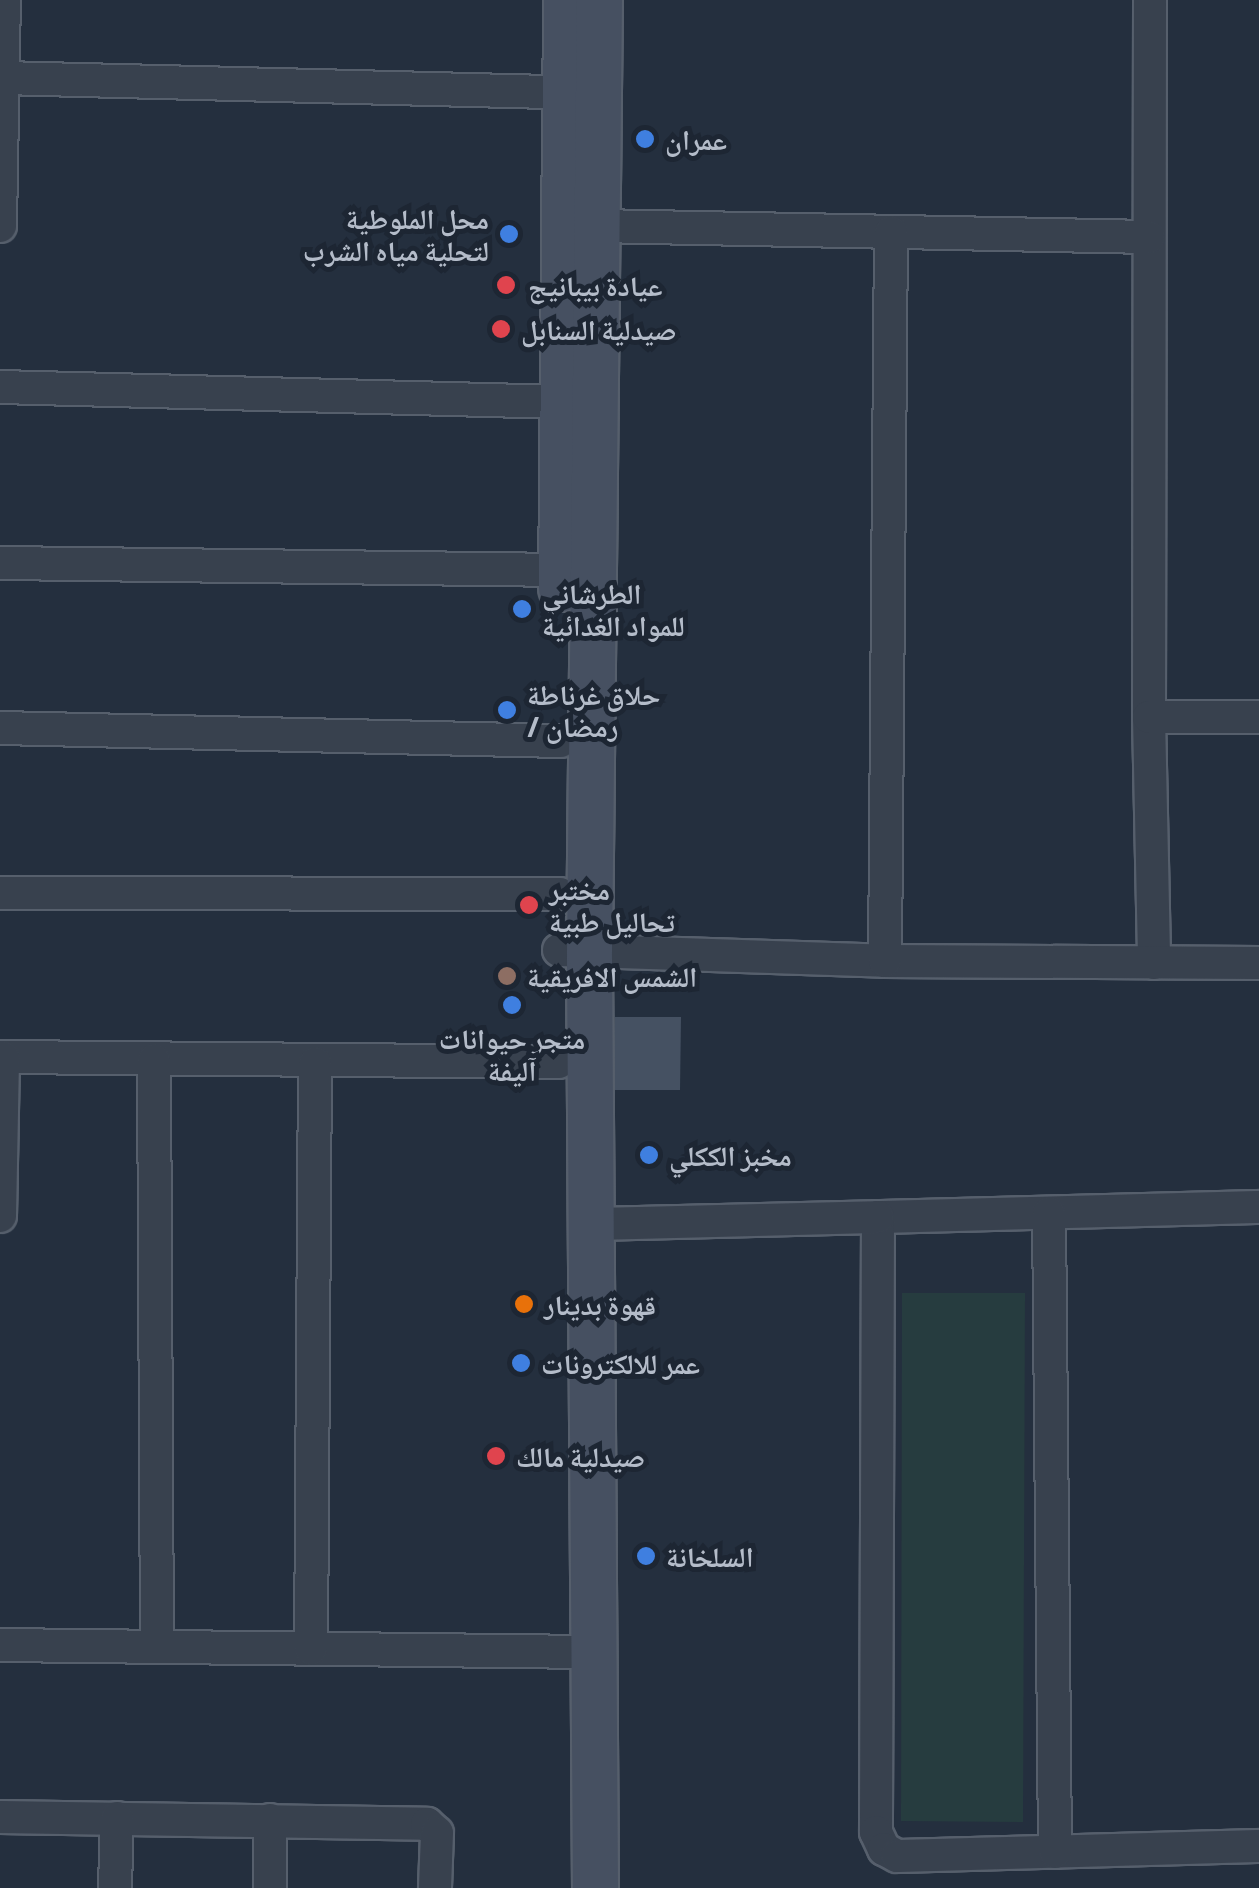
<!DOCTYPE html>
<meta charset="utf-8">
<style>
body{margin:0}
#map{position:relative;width:1259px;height:1888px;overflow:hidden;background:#242f3e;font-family:Barlow,"Noto Naskh Arabic",sans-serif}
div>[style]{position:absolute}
.green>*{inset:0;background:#263c3f}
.building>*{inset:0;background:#455162}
.roads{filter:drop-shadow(2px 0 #565f6c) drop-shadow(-2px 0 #565f6c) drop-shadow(0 2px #565f6c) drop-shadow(0 -2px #565f6c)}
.street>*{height:32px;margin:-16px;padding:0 16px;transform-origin:16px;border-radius:16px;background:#38414e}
.secondary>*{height:45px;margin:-22.5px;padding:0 22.5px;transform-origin:22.5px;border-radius:22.5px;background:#465061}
.dots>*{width:28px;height:28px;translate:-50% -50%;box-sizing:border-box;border:5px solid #1d2633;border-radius:50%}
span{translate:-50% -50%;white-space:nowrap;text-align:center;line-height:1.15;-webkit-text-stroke:10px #1d2633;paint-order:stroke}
.poi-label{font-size:28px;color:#b4bcc9;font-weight:700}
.left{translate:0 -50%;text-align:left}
.right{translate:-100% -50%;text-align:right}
</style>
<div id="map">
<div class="green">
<div style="clip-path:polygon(902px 1293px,1025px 1293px,1023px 1822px,901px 1821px)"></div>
</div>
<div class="building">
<div style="clip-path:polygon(615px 1017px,681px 1017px,680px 1090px,615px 1090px)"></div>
</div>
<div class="roads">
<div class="street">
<div style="left:1150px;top:0;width:717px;rotate:90.08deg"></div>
<div style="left:1149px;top:717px;width:246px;rotate:88.8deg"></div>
<div style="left:3px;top:78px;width:585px;rotate:1.47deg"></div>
<div style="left:0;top:226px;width:226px;rotate:-89deg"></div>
<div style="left:597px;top:226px;width:552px;rotate:1.14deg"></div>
<div style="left:0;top:387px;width:562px;rotate:1.53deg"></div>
<div style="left:0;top:563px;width:561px;rotate:0.71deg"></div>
<div style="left:1149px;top:717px;width:110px"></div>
<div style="left:0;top:728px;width:561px;rotate:1.33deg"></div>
<div style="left:0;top:893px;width:560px;rotate:0.1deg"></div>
<div style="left:559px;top:950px;width:326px;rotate:1.9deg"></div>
<div style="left:885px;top:961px;width:374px;rotate:0.3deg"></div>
<div style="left:885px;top:961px;width:729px;rotate:-89.53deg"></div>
<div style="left:0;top:1057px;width:559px;rotate:0.51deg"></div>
<div style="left:154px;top:1060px;width:587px;rotate:89.71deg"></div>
<div style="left:1259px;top:1207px;width:381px;rotate:178.5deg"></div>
<div style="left:878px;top:1217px;width:615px;rotate:90.19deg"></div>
<div style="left:876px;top:1832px;width:19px;rotate:65deg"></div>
<div style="left:884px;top:1849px;width:15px;rotate:28deg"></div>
<div style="left:897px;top:1856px;width:362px;rotate:-1.6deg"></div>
<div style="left:1049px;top:1213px;width:639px;rotate:89.46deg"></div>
<div style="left:0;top:1216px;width:159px;rotate:-88.9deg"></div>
<div style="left:592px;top:1224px;width:286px;rotate:-1.4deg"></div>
<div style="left:0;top:1645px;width:592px;rotate:0.68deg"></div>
<div style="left:311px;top:1649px;width:586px;rotate:-89.61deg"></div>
<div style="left:0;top:1817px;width:427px;rotate:0.9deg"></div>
<div style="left:427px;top:1824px;width:13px;rotate:42deg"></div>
<div style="left:437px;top:1833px;width:55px;rotate:92.1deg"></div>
<div style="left:270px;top:1820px;width:68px;rotate:90deg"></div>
<div style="left:115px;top:1888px;width:70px;rotate:-88.4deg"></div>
</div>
<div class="secondary">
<div style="left:561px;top:588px;width:588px;rotate:-89.51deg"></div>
<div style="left:595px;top:1888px;width:937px;rotate:-90.37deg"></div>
<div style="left:589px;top:951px;width:951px;rotate:-89.4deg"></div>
</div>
</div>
<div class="dots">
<div style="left:645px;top:139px;background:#3f7fe0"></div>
<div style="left:509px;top:234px;background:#3f7fe0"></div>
<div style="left:506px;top:285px;background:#e0444e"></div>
<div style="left:501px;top:329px;background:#e0444e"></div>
<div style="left:522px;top:609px;background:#3f7fe0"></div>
<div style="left:507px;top:710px;background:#3f7fe0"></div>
<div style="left:529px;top:905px;background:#e0444e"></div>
<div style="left:507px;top:976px;background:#8d6e63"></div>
<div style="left:512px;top:1005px;background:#3f7fe0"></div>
<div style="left:649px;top:1155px;background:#3f7fe0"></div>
<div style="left:524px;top:1304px;background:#e8710a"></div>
<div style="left:521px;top:1363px;background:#3f7fe0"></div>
<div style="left:496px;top:1456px;background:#e0444e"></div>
<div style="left:646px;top:1556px;background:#3f7fe0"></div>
</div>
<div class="poi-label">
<span class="left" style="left:665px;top:139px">عمران</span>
<span class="right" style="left:489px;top:234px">محل الملوطية<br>لتحلية مياه الشرب</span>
<span class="left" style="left:528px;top:285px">عيادة بيبانيج</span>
<span class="left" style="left:521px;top:329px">صيدلية السنابل</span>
<span class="left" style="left:542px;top:609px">الطرشاني<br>للمواد الغدائية</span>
<span class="left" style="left:527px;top:710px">حلاق غرناطة<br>/ رمضان</span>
<span class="left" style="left:549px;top:905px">مختبر<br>تحاليل طبية</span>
<span class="left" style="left:527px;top:976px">الشمس الافريقية</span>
<span style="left:512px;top:1054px">متجر حيوانات<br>آليفة</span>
<span class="left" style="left:669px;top:1155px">مخبز الككلي</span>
<span class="left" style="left:544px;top:1304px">قهوة بدينار</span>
<span class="left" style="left:541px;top:1363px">عمر للالكترونات</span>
<span class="left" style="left:516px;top:1456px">صيدلية مالك</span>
<span class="left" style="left:666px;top:1556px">السلخانة</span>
</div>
</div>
